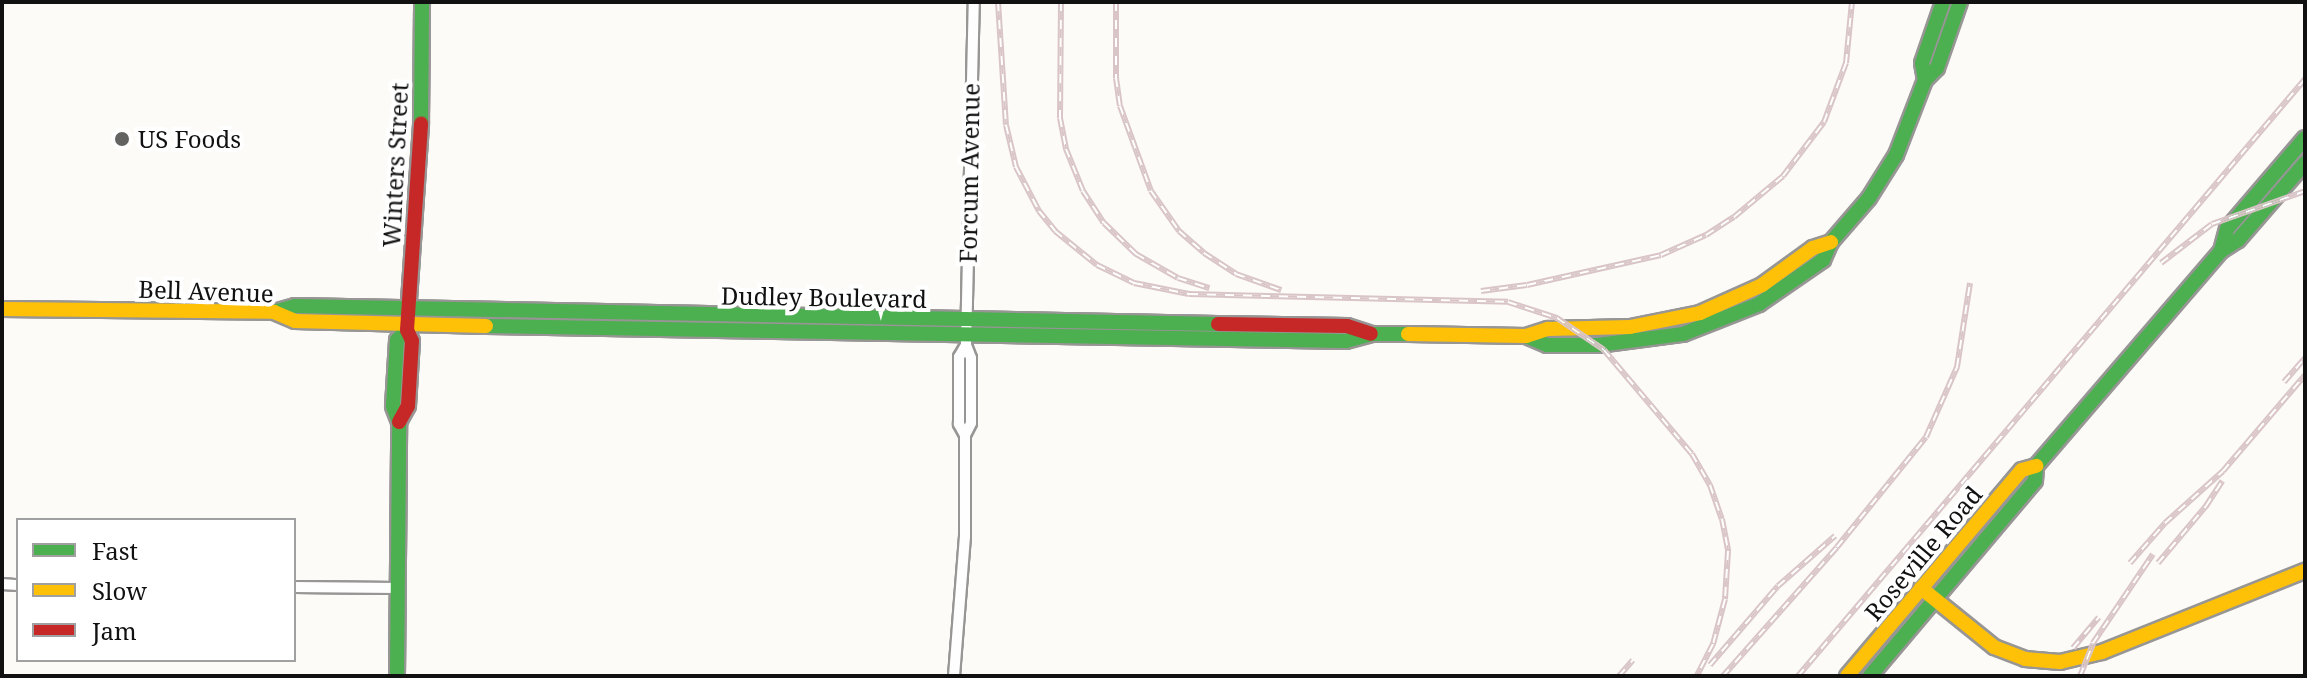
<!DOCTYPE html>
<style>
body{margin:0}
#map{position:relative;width:2307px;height:678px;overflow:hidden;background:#fcfbf7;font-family:"Noto Serif",serif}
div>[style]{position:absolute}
.roads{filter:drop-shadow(2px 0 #979695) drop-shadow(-2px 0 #979695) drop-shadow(0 2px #979695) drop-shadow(0 -2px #979695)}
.street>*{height:10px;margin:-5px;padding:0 5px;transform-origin:5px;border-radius:5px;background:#fffefe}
.fast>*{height:14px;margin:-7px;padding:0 7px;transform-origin:7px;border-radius:7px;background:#4caf50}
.slow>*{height:14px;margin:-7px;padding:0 7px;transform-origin:7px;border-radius:7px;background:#ffc107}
.jam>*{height:14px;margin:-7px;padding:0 7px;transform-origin:7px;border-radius:7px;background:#c62828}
.rail>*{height:6px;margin-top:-3px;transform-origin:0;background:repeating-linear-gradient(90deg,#fff 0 9px,#d9c5c8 0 18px);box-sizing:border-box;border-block:2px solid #d9c5c8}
.dots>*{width:22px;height:22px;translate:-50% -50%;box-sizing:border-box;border:4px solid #fff;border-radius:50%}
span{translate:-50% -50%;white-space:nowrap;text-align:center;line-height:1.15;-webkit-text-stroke:8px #fff;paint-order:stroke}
.poi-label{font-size:24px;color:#111}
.left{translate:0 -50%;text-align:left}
.street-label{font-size:24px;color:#111}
.frame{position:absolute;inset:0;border:4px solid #111;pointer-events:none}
.legend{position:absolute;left:16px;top:518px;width:280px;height:144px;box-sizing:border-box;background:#fff;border:2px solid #a0a0a0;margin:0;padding:10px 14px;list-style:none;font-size:24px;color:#111}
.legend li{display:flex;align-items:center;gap:16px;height:40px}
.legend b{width:40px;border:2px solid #a0a0a0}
</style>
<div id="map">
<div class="roads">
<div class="street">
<div style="left:965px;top:435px;width:13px;rotate:-119deg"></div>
<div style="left:959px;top:424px;width:67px;rotate:-90deg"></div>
<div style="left:959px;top:357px;width:14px;rotate:-60deg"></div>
<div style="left:2px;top:584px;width:16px;rotate:4deg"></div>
<div style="left:294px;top:587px;width:103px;rotate:0.6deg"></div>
<div style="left:954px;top:676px;width:139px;rotate:-85.5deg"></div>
<div style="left:965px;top:537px;width:102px;rotate:-90deg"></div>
<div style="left:965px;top:435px;width:13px;rotate:-63deg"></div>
<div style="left:971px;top:423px;width:65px;rotate:-90deg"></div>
<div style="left:971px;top:358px;width:14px;rotate:-111deg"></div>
<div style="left:966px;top:345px;width:343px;rotate:-88.7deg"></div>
</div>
<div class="fast">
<div style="left:1925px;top:80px;width:17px;rotate:-100deg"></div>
<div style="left:1922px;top:63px;width:65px;rotate:-71deg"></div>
<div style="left:421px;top:123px;width:121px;rotate:-89.5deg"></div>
<div style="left:2221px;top:251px;width:23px;rotate:-75deg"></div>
<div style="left:2227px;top:229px;width:120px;rotate:-49.4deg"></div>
<div style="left:274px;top:312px;width:22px;rotate:-16deg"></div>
<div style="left:295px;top:306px;width:923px;rotate:1.12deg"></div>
<div style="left:486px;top:326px;width:860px;rotate:1deg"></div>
<div style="left:1346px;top:341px;width:27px;rotate:-15deg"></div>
<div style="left:1372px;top:334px;width:36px"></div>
<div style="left:1526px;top:336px;width:23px;rotate:23deg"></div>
<div style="left:1547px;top:345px;width:51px"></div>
<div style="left:1598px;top:345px;width:86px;rotate:-7.4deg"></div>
<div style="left:1683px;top:334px;width:82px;rotate:-21.5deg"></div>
<div style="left:1759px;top:304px;width:78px;rotate:-34.5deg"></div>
<div style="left:1823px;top:260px;width:20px;rotate:-66deg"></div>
<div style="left:1831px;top:242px;width:58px;rotate:-49.2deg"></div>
<div style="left:1869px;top:198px;width:51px;rotate:-57.9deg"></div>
<div style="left:1896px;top:155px;width:80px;rotate:-68.9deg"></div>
<div style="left:1925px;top:80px;width:17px;rotate:-45deg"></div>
<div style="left:1937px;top:68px;width:70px;rotate:-70.8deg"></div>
<div style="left:397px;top:676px;width:254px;rotate:-89.5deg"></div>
<div style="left:399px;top:422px;width:17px;rotate:-111deg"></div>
<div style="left:393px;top:406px;width:66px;rotate:-86.5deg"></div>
<div style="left:397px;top:340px;width:14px;rotate:-45deg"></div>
<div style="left:1870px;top:676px;width:255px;rotate:-49.8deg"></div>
<div style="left:2035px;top:481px;width:15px;rotate:-86deg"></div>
<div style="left:2036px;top:466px;width:284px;rotate:-49.3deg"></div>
<div style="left:2221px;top:251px;width:20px;rotate:-33deg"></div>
<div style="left:2238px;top:240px;width:102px;rotate:-49deg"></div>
</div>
<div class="slow">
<div style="left:2px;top:309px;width:272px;rotate:0.6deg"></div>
<div style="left:274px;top:312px;width:23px;rotate:23deg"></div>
<div style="left:295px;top:321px;width:191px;rotate:1.5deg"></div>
<div style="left:1408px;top:334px;width:118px;rotate:1deg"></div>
<div style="left:1526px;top:336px;width:23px;rotate:-18deg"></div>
<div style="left:1548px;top:329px;width:82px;rotate:-1.4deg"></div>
<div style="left:1630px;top:327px;width:71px;rotate:-11.3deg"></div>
<div style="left:1700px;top:313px;width:68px;rotate:-24.3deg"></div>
<div style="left:1762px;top:285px;width:63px;rotate:-36deg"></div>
<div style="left:1813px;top:248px;width:19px;rotate:-18deg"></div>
<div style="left:1921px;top:588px;width:94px;rotate:38.9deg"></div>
<div style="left:1994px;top:647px;width:33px;rotate:21deg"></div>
<div style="left:2025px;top:659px;width:35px;rotate:5deg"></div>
<div style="left:2060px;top:662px;width:43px;rotate:-13.4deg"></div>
<div style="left:2102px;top:652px;width:219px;rotate:-21.8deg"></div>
<div style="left:1847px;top:676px;width:270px;rotate:-49.7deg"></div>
<div style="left:2022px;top:470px;width:15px;rotate:-16deg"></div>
</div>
<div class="jam">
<div style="left:1218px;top:324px;width:129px;rotate:0.9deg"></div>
<div style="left:1347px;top:326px;width:25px;rotate:18deg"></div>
<div style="left:399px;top:422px;width:18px;rotate:-61deg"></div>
<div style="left:408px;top:406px;width:65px;rotate:-86.5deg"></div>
<div style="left:412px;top:341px;width:12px;rotate:-114deg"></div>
<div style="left:407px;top:330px;width:207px;rotate:-86.1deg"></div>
</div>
</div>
<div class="rail">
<div style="left:998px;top:2px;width:123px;rotate:86.3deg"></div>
<div style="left:1006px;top:125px;width:43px;rotate:76.6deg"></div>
<div style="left:1016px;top:167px;width:50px;rotate:62.4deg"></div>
<div style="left:1039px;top:211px;width:26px;rotate:51deg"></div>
<div style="left:1055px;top:231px;width:54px;rotate:39deg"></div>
<div style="left:1097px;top:265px;width:41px;rotate:25.9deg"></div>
<div style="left:1134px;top:283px;width:56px;rotate:11.3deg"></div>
<div style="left:1189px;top:294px;width:319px;rotate:1.4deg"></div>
<div style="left:1508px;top:302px;width:52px;rotate:18.1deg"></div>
<div style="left:1557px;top:318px;width:57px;rotate:34.2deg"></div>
<div style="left:1604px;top:350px;width:136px;rotate:49.8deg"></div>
<div style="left:1692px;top:454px;width:36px;rotate:60deg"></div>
<div style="left:1710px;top:485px;width:36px;rotate:71deg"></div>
<div style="left:1722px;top:519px;width:33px;rotate:79deg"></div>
<div style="left:1728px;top:551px;width:48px;rotate:93.6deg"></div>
<div style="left:1725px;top:599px;width:47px;rotate:104.9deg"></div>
<div style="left:1713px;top:644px;width:36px;rotate:117deg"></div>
<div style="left:1061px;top:2px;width:116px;rotate:90.5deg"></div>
<div style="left:1060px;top:118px;width:32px;rotate:79deg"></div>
<div style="left:1066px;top:149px;width:45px;rotate:68deg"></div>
<div style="left:1083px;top:191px;width:38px;rotate:57deg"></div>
<div style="left:1104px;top:223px;width:45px;rotate:44.1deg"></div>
<div style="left:1136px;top:254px;width:48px;rotate:29.7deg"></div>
<div style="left:1178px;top:278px;width:33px;rotate:18deg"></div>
<div style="left:1116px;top:2px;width:76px;rotate:90deg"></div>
<div style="left:1116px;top:78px;width:28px;rotate:82deg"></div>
<div style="left:1120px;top:106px;width:90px;rotate:70deg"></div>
<div style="left:1151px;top:191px;width:49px;rotate:55deg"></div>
<div style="left:1179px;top:231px;width:33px;rotate:41deg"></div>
<div style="left:1204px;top:253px;width:38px;rotate:33deg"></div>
<div style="left:1236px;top:274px;width:48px;rotate:19.6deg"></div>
<div style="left:2161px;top:263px;width:64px;rotate:-37.4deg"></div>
<div style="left:2212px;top:224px;width:99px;rotate:-19.5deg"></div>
<div style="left:1481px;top:291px;width:46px;rotate:-7.4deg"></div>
<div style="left:1527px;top:285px;width:137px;rotate:-12.6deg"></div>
<div style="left:1661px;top:255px;width:49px;rotate:-24deg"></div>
<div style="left:1706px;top:235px;width:33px;rotate:-33deg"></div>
<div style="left:1734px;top:217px;width:64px;rotate:-39.9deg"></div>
<div style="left:1783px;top:176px;width:68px;rotate:-52.8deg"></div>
<div style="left:1824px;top:122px;width:63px;rotate:-69.6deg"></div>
<div style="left:1846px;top:63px;width:61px;rotate:-84.4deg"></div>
<div style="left:2284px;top:382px;width:32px;rotate:-49deg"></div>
<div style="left:2130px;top:563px;width:53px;rotate:-48.8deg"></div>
<div style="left:2165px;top:523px;width:78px;rotate:-41.9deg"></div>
<div style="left:2223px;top:471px;width:126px;rotate:-49.5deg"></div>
<div style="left:2158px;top:563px;width:75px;rotate:-49.9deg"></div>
<div style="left:2206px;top:506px;width:30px;rotate:-57deg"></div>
<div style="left:2073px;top:648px;width:40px;rotate:-50deg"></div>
<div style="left:1710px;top:665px;width:104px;rotate:-49.3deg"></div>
<div style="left:1778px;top:586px;width:76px;rotate:-41.3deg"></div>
<div style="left:1619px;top:676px;width:21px;rotate:-49deg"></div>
<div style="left:1723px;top:676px;width:172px;rotate:-48.5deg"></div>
<div style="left:1837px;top:547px;width:141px;rotate:-51deg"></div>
<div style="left:1926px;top:437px;width:77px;rotate:-66.1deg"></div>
<div style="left:1957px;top:367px;width:85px;rotate:-81.2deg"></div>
<div style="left:1798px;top:676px;width:783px;rotate:-49.66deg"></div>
<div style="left:2080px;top:676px;width:35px;rotate:-68deg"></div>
<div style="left:2093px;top:643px;width:107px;rotate:-56deg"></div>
</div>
<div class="dots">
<div style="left:122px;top:139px;background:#636362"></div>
</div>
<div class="poi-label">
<span class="left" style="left:138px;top:139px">US Foods</span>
</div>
<div class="street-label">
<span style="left:395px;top:165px;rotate:-87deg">Winters Street</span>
<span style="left:969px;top:173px;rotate:-89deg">Forcum Avenue</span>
<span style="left:206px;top:291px;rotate:2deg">Bell Avenue</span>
<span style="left:824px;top:297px;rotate:1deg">Dudley Boulevard</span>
<span style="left:1923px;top:553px;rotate:-50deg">Roseville Road</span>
</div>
<div class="frame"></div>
<ul class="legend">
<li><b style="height:10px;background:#4caf50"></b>Fast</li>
<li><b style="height:10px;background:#ffc107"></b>Slow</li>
<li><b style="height:10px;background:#c62828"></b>Jam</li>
</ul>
</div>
